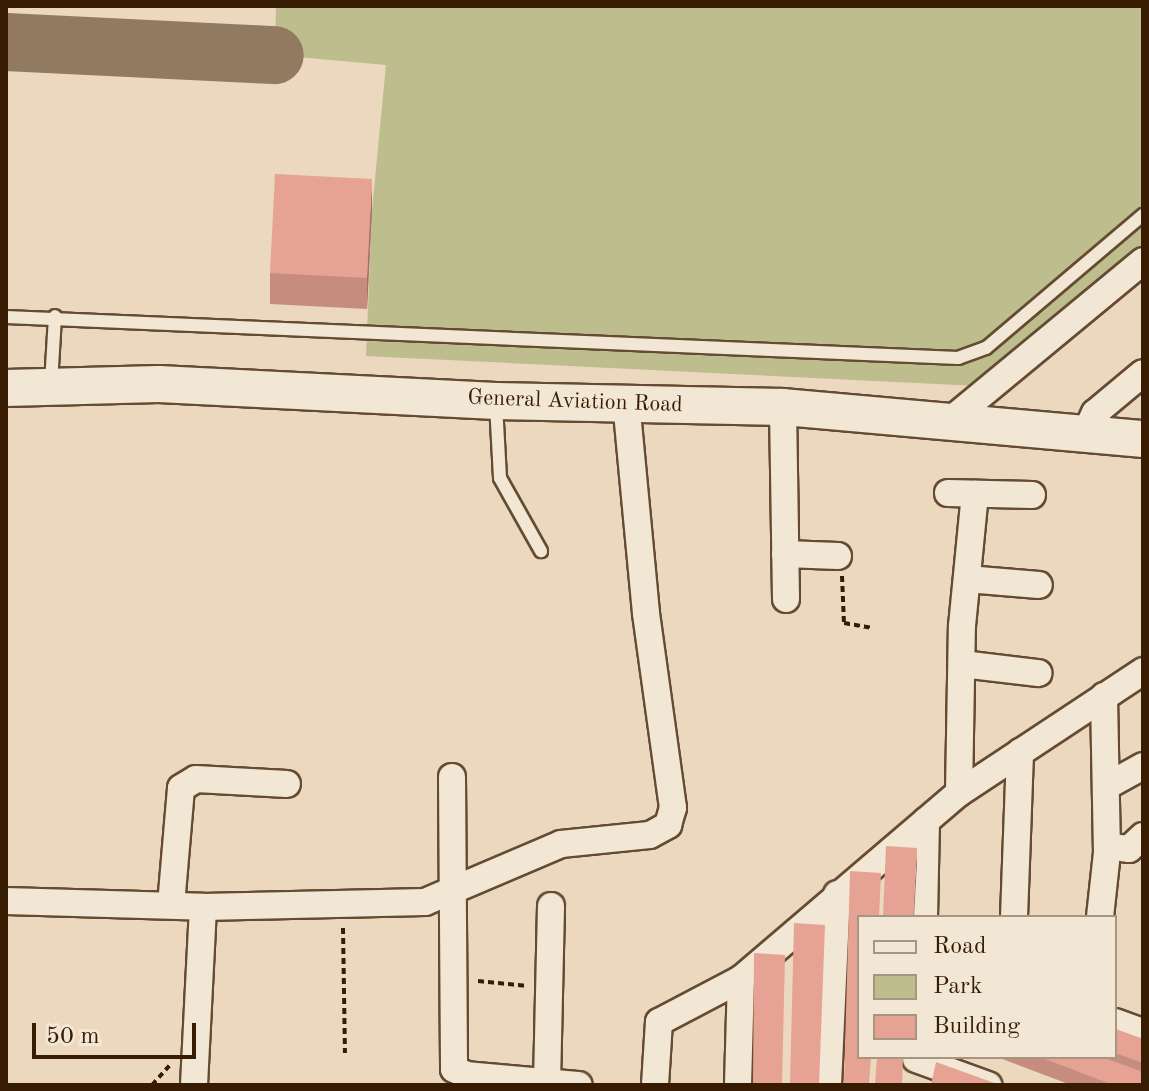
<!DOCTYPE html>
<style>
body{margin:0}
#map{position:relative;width:1149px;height:1091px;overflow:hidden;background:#ebd8be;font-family:"Old Standard TT",serif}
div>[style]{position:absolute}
.green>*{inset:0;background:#bdbd8e}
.taxiway>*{height:58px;margin:-29px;padding:0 29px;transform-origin:29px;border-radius:29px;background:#917a60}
.path>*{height:4px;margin-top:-2px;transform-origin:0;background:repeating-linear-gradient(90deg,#371c02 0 6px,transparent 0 10px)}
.roads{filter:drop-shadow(2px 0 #644b31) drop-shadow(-2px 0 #644b31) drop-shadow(0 2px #644b31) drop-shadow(0 -2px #644b31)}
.lane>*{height:12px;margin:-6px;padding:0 6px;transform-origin:6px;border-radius:6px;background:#f2e6d5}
.street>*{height:26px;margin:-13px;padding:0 13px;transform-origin:13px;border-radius:13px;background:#f2e6d5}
.secondary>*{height:36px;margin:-18px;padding:0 18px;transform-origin:18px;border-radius:18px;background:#f2e6d5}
.wall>*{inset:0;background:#c68c7e}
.shaded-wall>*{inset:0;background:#a17267}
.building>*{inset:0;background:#e6a393}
span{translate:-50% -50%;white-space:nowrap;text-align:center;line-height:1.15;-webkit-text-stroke:6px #f2e6d5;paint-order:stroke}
.street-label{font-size:22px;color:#371c02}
.frame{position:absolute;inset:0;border:8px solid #371c02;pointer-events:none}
.legend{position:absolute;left:857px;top:915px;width:260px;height:144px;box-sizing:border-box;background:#f2e6d5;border:2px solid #a79581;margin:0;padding:10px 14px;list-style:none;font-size:24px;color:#371c02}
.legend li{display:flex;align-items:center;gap:16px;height:40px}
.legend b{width:40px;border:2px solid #a79581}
.scale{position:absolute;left:32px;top:1023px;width:164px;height:36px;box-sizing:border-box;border:4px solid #371c02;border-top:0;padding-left:10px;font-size:24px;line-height:28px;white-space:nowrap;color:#371c02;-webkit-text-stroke:6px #f2e6d5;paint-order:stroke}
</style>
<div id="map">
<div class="green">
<div style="clip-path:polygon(276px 6px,1143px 6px,1143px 250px,978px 386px,366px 356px,372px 210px,386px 65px,275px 55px)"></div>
</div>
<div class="taxiway">
<div style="left:6px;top:42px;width:269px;rotate:2.8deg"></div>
</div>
<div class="path">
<div style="left:842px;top:576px;width:47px;rotate:87.6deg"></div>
<div style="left:844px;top:623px;width:29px;rotate:10deg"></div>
<div style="left:343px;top:928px;width:125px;rotate:89.1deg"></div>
<div style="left:478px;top:981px;width:50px;rotate:5.7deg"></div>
<div style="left:152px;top:1085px;width:28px;rotate:-48deg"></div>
</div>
<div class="roads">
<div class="lane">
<div style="left:6px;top:317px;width:953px;rotate:2.47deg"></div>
<div style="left:958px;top:358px;width:30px;rotate:-20deg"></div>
<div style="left:986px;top:348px;width:206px;rotate:-40.3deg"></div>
<div style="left:51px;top:384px;width:68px;rotate:-86.6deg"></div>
<div style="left:496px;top:404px;width:74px;rotate:86.9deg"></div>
<div style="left:500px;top:478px;width:84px;rotate:60.7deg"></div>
</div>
<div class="street">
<div style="left:783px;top:407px;width:192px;rotate:89.1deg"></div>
<div style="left:952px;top:419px;width:248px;rotate:-39.6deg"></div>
<div style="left:1085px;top:434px;width:23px;rotate:-65deg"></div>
<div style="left:1095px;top:413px;width:62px;rotate:-39.8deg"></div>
<div style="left:948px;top:493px;width:84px;rotate:1.4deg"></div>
<div style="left:785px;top:554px;width:53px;rotate:2.2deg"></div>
<div style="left:967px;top:579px;width:72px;rotate:4.8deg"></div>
<div style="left:962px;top:664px;width:77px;rotate:6.8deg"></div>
<div style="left:452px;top:777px;width:292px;rotate:89.6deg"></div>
<div style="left:454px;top:1069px;width:14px;rotate:25deg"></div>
<div style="left:467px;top:1075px;width:112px;rotate:5.1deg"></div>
<div style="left:1107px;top:786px;width:41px;rotate:-29.1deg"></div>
<div style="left:959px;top:793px;width:167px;rotate:-89deg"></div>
<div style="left:962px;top:626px;width:133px;rotate:-84.4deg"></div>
<div style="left:1107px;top:846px;width:22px;rotate:8deg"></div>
<div style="left:1129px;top:849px;width:19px;rotate:-43deg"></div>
<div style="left:6px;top:901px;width:197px;rotate:1.7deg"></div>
<div style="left:203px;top:907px;width:222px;rotate:-1.3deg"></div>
<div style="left:425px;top:902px;width:148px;rotate:-23.1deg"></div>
<div style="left:561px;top:844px;width:89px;rotate:-5.8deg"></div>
<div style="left:650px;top:835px;width:21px;rotate:-29deg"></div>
<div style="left:668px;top:825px;width:18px;rotate:-74deg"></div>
<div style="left:673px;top:808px;width:197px;rotate:-97.9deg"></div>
<div style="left:646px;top:613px;width:211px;rotate:-95.4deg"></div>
<div style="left:171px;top:905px;width:117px;rotate:-85.1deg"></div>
<div style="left:181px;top:788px;width:17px;rotate:-31deg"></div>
<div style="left:196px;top:779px;width:91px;rotate:3.1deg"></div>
<div style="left:924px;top:917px;width:96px;rotate:-88.8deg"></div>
<div style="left:1014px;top:917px;width:165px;rotate:-87.9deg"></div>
<div style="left:1100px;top:917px;width:64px;rotate:-83.8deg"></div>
<div style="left:1107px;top:853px;width:157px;rotate:-91.1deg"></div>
<div style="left:1115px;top:1022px;width:30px;rotate:20deg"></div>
<div style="left:916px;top:1059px;width:77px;rotate:19.9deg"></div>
<div style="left:547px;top:1083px;width:177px;rotate:-88.7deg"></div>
<div style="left:194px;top:1085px;width:178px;rotate:-87.1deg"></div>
<div style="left:655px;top:1085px;width:63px;rotate:-86.4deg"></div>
<div style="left:659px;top:1022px;width:93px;rotate:-27.7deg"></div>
<div style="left:741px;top:979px;width:287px;rotate:-40.5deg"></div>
<div style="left:959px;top:793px;width:221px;rotate:-33.5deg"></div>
<div style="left:738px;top:1085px;width:106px;rotate:-88.4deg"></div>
<div style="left:828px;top:1085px;width:191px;rotate:-87.3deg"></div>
</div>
<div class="secondary">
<div style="left:6px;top:388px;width:153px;rotate:-1.5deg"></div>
<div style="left:159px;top:384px;width:337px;rotate:2.9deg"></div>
<div style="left:496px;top:401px;width:287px;rotate:1.2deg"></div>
<div style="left:783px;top:407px;width:361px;rotate:5.1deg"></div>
</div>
</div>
<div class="wall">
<div style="clip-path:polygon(372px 210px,367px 309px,270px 304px,270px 273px)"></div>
<div style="clip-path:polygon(1115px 1029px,1143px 1039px,1143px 1085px,1071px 1085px,997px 1057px,1115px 1057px)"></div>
</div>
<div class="shaded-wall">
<div style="clip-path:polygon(372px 179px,372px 210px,367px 309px,367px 278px)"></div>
<div style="clip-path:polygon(917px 848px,917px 864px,914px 917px,913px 917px)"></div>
</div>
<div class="building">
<div style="clip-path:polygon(275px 174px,372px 179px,367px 278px,270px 273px)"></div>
<div style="clip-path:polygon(886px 846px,917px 848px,913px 917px,883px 917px)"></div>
<div style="clip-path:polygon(850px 871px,881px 873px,879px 917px,859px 917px,859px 1057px,871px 1057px,869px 1085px,844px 1085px)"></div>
<div style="clip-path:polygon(794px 923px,825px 925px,819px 1085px,790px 1085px)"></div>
<div style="clip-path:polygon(754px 953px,785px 955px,782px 1085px,753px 1085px)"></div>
<div style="clip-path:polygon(1115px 1029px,1143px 1039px,1143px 1063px,1115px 1053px)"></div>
<div style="clip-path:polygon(877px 1057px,903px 1057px,902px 1085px,875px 1085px)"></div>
<div style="clip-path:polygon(1040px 1057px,1102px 1057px,1143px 1072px,1143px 1085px,1113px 1085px)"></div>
<div style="clip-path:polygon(936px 1062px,1000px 1085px,931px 1085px)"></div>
</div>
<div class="street-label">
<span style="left:575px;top:402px;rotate:2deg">General Aviation Road</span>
</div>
<div class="frame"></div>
<ul class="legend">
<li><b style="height:10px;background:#f2e6d5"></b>Road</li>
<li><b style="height:22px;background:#bdbd8e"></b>Park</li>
<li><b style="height:22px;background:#e6a393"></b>Building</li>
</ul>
<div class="scale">50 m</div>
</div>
